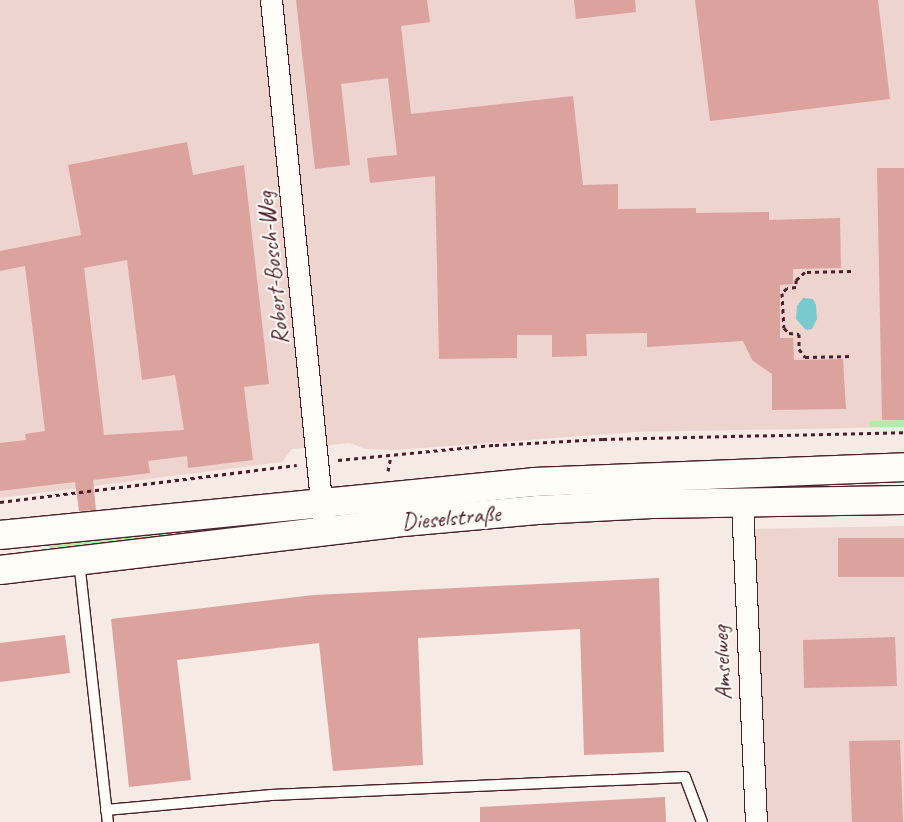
<!DOCTYPE html>
<meta charset="utf-8">
<style>
body{margin:0}
#map{position:relative;width:904px;height:822px;overflow:hidden;background:#f6eae5;font-family:Caveat,sans-serif}
div>[style]{position:absolute}
.built>*{inset:0;background:#eed4cf}
.green>*{inset:0;background:#b6eaab}
.water>*{inset:0;background:#78cacf}
.building>*{inset:0;background:#dca29d}
.path>*{height:3px;margin-top:-1.5px;transform-origin:0;background:repeating-linear-gradient(90deg,#4a1f2b 0 4px,transparent 0 8px)}
.roads{filter:drop-shadow(1px 0 #4a1f2b) drop-shadow(-1px 0 #4a1f2b) drop-shadow(0 1px #4a1f2b) drop-shadow(0 -1px #4a1f2b)}
.service>*{height:10px;margin:-5px;padding:0 5px;transform-origin:5px;border-radius:5px;background:#fdfcf7}
.minor>*{height:21px;margin:-10.5px;padding:0 10.5px;transform-origin:10.5px;border-radius:10.5px;background:#fdfcf7}
.secondary>*{height:28px;margin:-14px;padding:0 14px;transform-origin:14px;border-radius:14px;background:#fdfcf7}
span{translate:-50% -50%;white-space:nowrap;text-align:center;line-height:1.15;-webkit-text-stroke:4px #fdfcf7;paint-order:stroke}
.street-label{font-size:24px;color:#4a1f2b}
</style>
<div id="map">
<div class="built">
<div style="clip-path:polygon(0 0,904px 0,904px 427px,635px 432px,395px 450px,365px 449px,350px 443px,292px 449px,282px 462px,0 498px)"></div>
<div style="clip-path:polygon(904px 526px,904px 822px,756px 822px,743px 529px)"></div>
</div>
<div class="green">
<div style="clip-path:polygon(904px 420px,904px 427px,870px 427px,870px 421px)"></div>
<div style="clip-path:polygon(200px 527px,144px 540px,56px 551px,50px 547px,50px 543px)"></div>
</div>
<div class="water">
<div style="clip-path:polygon(803px 298px,813px 299px,816px 305px,817px 319px,812px 329px,806px 330px,796px 319px,797px 306px)"></div>
</div>
<div class="building">
<div style="clip-path:polygon(296px 0,427px 0,430px 22px,401px 26px,411px 114px,573px 96px,583px 185px,618px 184px,618px 209px,696px 208px,696px 213px,769px 212px,769px 220px,840px 218px,841px 268px,793px 269px,793px 284px,780px 285px,780px 338px,793px 338px,794px 360px,843px 359px,846px 409px,772px 410px,772px 374px,752px 360px,743px 341px,647px 347px,647px 333px,586px 334px,587px 356px,552px 357px,552px 335px,517px 335px,517px 358px,439px 359px,435px 176px,370px 183px,367px 158px,397px 155px,388px 78px,341px 84px,350px 165px,315px 169px)"></div>
<div style="clip-path:polygon(574px 0,635px 0,636px 12px,576px 19px)"></div>
<div style="clip-path:polygon(695px 0,878px 0,890px 99px,710px 121px)"></div>
<div style="clip-path:polygon(evenodd,187px 142px,193px 175px,244px 165px,269px 384px,244px 387px,253px 460px,188px 468px,187px 456px,148px 461px,150px 473px,93px 480px,96px 510px,79px 511px,75px 482px,0 491px,0 443px,26px 440px,25px 434px,45px 431px,25px 266px,0 271px,0 251px,81px 235px,68px 165px,187px 142px,127px 260px,142px 380px,175px 375px,184px 430px,104px 435px,84px 268px,127px 260px)"></div>
<div style="clip-path:polygon(877px 168px,904px 168px,904px 420px,882px 420px)"></div>
<div style="clip-path:polygon(838px 538px,904px 538px,904px 577px,838px 577px)"></div>
<div style="clip-path:polygon(659px 578px,664px 752px,584px 755px,580px 629px,418px 638px,423px 765px,333px 771px,319px 643px,177px 660px,191px 780px,129px 787px,111px 619px,314px 595px)"></div>
<div style="clip-path:polygon(65px 635px,70px 673px,0 682px,0 643px)"></div>
<div style="clip-path:polygon(895px 637px,897px 686px,804px 688px,803px 640px)"></div>
<div style="clip-path:polygon(900px 740px,903px 822px,852px 822px,849px 741px)"></div>
<div style="clip-path:polygon(665px 797px,666px 822px,480px 822px,480px 807px)"></div>
</div>
<div class="path">
<div style="left:851px;top:271px;width:46px;rotate:178.8deg"></div>
<div style="left:805px;top:272px;width:12px;rotate:138deg"></div>
<div style="left:796px;top:280px;width:7px;rotate:90deg"></div>
<div style="left:796px;top:287px;width:9px;rotate:174deg"></div>
<div style="left:787px;top:288px;width:7px;rotate:135deg"></div>
<div style="left:782px;top:293px;width:35px;rotate:87deg"></div>
<div style="left:784px;top:328px;width:7px;rotate:45deg"></div>
<div style="left:789px;top:333px;width:10px;rotate:6deg"></div>
<div style="left:799px;top:334px;width:15px;rotate:90deg"></div>
<div style="left:799px;top:349px;width:10px;rotate:53deg"></div>
<div style="left:805px;top:357px;width:48px;rotate:-1.2deg"></div>
<div style="left:338px;top:460px;width:158px;rotate:-5.5deg"></div>
<div style="left:495px;top:445px;width:108px;rotate:-3.2deg"></div>
<div style="left:603px;top:439px;width:301px;rotate:-1.3deg"></div>
<div style="left:388px;top:471px;width:15px;rotate:-79deg"></div>
<div style="left:0;top:502px;width:299px;rotate:-7.1deg"></div>
</div>
<div class="roads">
<div class="service">
<div style="left:79px;top:561px;width:263px;rotate:83.7deg"></div>
<div style="left:106px;top:810px;width:166px;rotate:-5.2deg"></div>
<div style="left:271px;top:795px;width:414px;rotate:-2.5deg"></div>
<div style="left:685px;top:777px;width:48px;rotate:69.3deg"></div>
</div>
<div class="minor">
<div style="left:271px;top:0;width:534px;rotate:84.3deg"></div>
<div style="left:742px;top:502px;width:320px;rotate:87.5deg"></div>
</div>
<div class="secondary">
<div style="left:0;top:535px;width:538px;rotate:-5.66deg"></div>
<div style="left:535px;top:482px;width:369px;rotate:-2.3deg"></div>
<div style="left:0;top:570px;width:395px;rotate:-6.8deg"></div>
<div style="left:392px;top:523px;width:146px;rotate:-5.1deg"></div>
<div style="left:537px;top:510px;width:115px;rotate:-3deg"></div>
<div style="left:652px;top:504px;width:252px;rotate:-0.9deg"></div>
</div>
</div>
<div class="street-label">
<span style="left:273px;top:268px;rotate:-96deg">Robert-Bosch-Weg</span>
<span style="left:451px;top:518px;rotate:-5deg">Dieselstraße</span>
<span style="left:722px;top:663px;rotate:-93deg">Amselweg</span>
</div>
</div>
